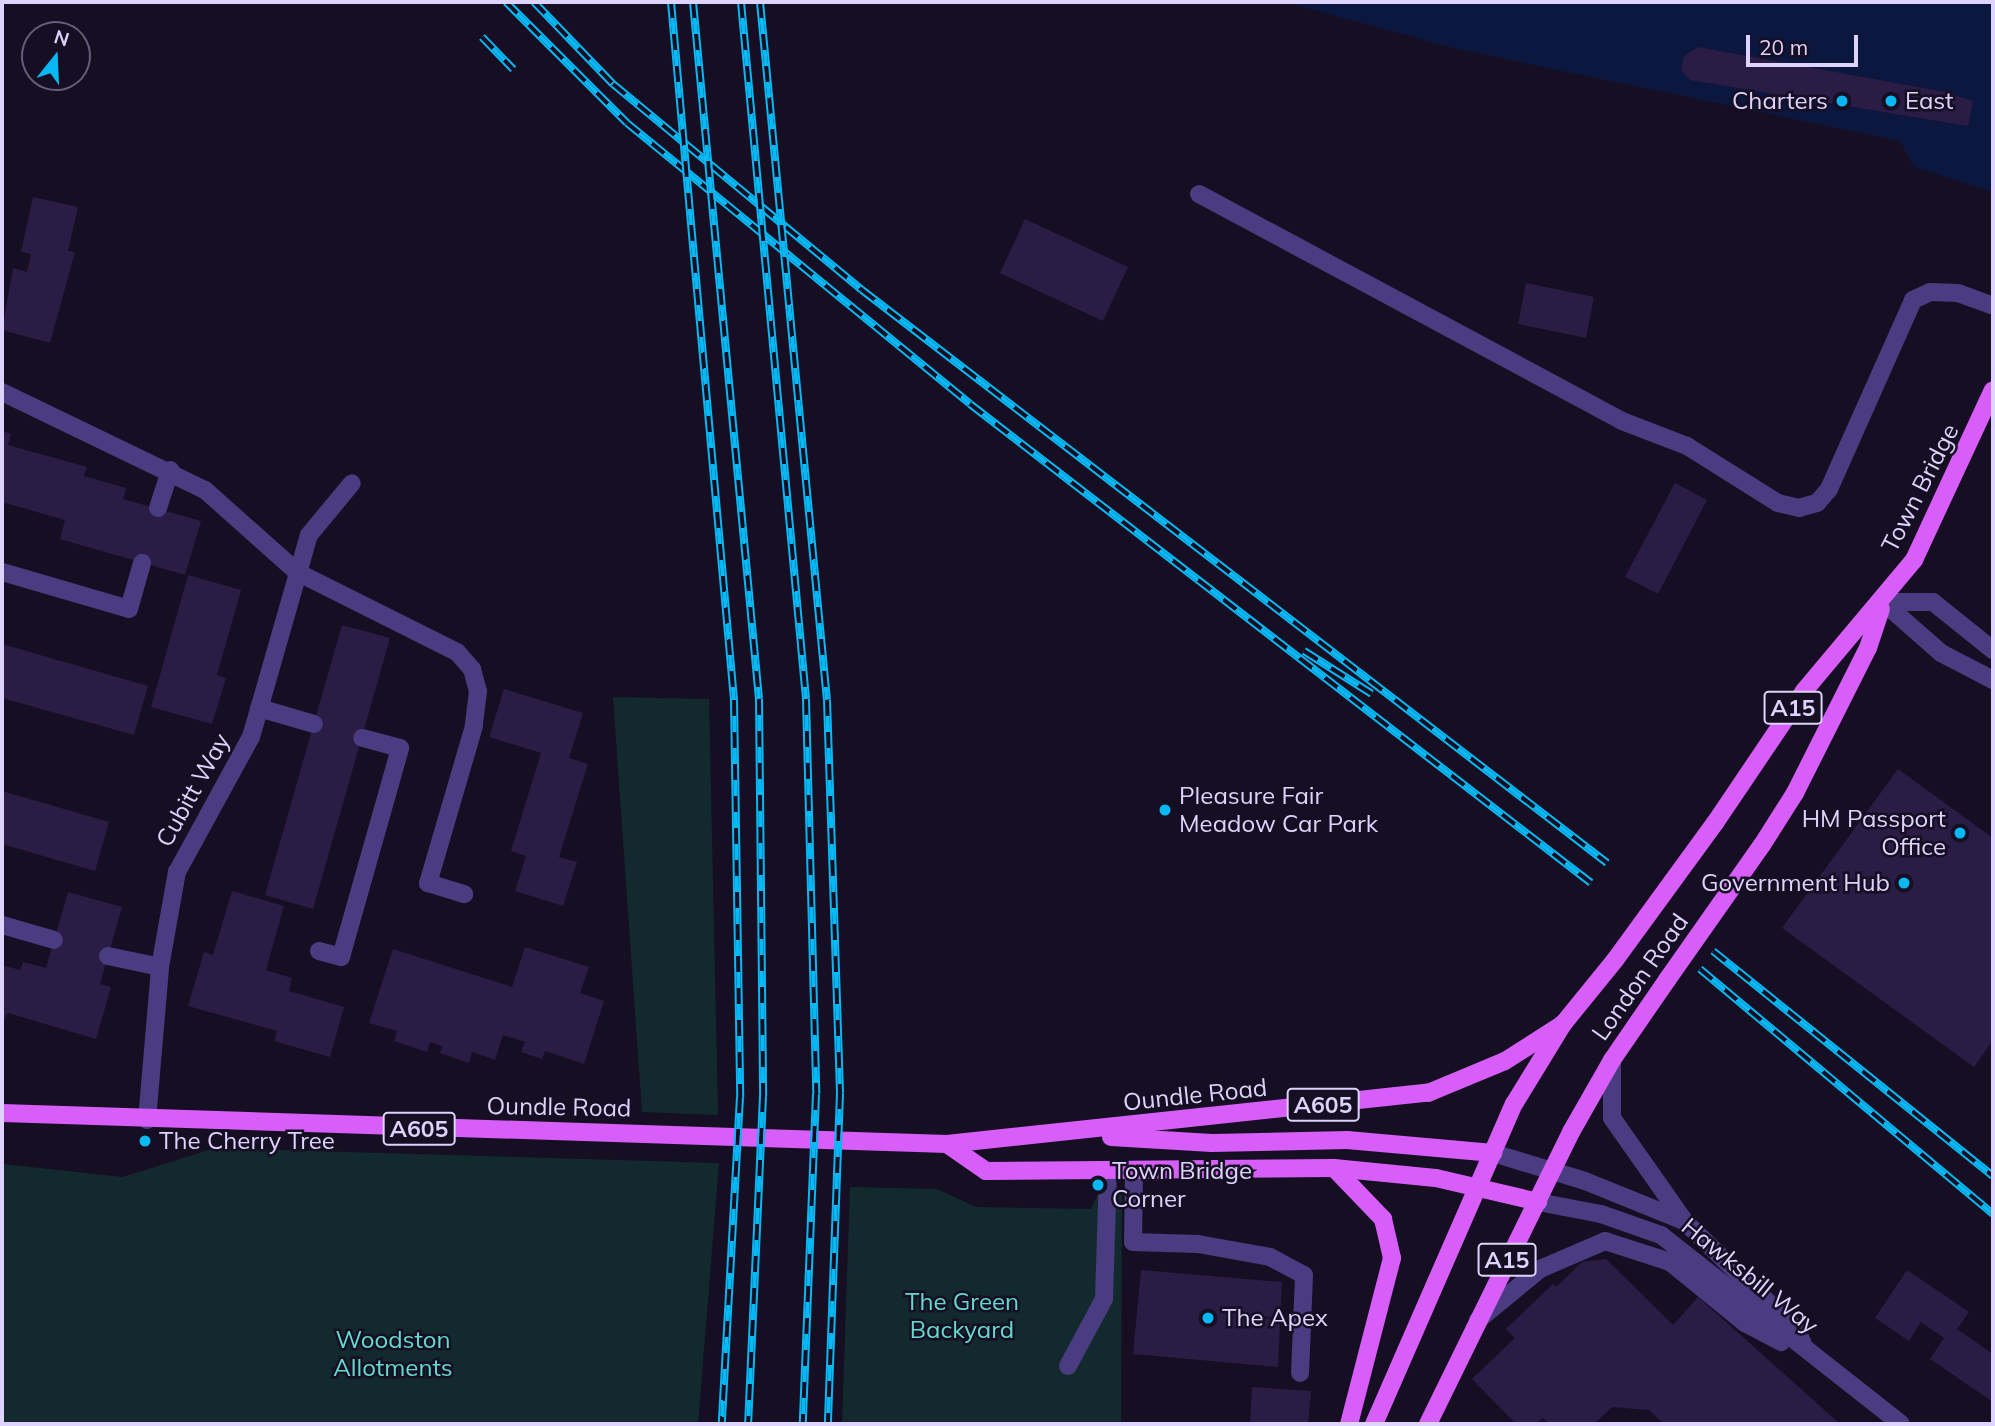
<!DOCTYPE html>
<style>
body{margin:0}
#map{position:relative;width:1995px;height:1426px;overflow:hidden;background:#160f23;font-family:Mulish,sans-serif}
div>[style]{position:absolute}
.green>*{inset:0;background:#122a2d}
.water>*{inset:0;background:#0c1740}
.building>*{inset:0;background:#2a1c44}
.service>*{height:18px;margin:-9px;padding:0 9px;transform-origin:9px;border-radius:9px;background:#493c81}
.minor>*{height:18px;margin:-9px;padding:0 9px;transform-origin:9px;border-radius:9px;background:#493c81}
.primary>*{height:18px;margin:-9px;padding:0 9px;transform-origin:9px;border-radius:9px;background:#d75ef9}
.rail>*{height:8px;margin-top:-4px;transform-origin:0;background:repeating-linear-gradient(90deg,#160f23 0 16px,#08b8f4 0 32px);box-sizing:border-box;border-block:2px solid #08b8f4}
.primary-bridge>*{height:18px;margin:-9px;padding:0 9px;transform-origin:9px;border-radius:9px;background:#d75ef9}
.dots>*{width:19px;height:19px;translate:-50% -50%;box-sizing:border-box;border:4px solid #160f23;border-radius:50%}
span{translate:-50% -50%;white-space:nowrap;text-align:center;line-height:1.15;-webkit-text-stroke:5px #160f23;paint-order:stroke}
.shield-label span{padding:2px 5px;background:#160f23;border:2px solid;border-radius:5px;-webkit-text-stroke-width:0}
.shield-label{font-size:23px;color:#ded3fd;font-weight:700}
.poi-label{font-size:24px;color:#ded3fd}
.right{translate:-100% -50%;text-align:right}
.left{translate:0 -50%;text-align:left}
.street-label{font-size:24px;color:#ded3fd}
.park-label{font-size:24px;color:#61dbcf}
.frame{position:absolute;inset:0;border:4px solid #ded3fd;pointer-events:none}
.north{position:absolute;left:21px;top:21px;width:70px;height:70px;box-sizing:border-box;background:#160f23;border:2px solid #665d7a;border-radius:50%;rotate:18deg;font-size:19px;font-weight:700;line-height:28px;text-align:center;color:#ded3fd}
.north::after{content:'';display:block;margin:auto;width:24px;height:32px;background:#08b8f4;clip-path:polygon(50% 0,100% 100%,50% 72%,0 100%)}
.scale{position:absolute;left:1746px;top:35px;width:112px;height:32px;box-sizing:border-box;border:4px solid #ded3fd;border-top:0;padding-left:9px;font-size:21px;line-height:24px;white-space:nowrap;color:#ded3fd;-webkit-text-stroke:5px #160f23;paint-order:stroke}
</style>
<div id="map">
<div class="green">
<div style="clip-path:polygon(613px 697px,709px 699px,718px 1115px,642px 1112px)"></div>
<div style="clip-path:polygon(215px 1148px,719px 1163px,698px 1424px,2px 1424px,2px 1164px,123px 1177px)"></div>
<div style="clip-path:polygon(850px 1187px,937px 1189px,976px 1207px,1091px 1209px,1098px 1194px,1122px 1195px,1121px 1424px,842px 1424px)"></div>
</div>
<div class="water">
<div style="clip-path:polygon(1285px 2px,1993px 2px,1993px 192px,1914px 167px,1900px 141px,1457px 49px)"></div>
</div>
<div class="building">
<div style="clip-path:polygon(1698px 47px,1945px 92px,1973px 101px,1968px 126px,1690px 80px,1681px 70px,1684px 56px)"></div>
<div style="clip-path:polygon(33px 197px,78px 207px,68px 251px,75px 252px,50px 343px,2px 330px,13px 268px,27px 272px,31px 254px,21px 252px)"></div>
<div style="clip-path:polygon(1025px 219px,1128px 267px,1103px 321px,1000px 273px)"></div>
<div style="clip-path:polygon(1526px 283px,1594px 297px,1586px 338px,1518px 324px)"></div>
<div style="clip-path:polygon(2px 431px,11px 434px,8px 445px,87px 467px,84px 476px,126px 488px,123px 499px,201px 521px,185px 575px,60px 539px,65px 520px,2px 502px)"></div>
<div style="clip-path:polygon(1675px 483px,1707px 500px,1658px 594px,1625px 577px)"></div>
<div style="clip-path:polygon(188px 575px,241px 590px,217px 675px,226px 678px,212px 724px,151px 707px)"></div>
<div style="clip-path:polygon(342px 625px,390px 638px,313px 909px,265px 895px)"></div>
<div style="clip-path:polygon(2px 644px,148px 686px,134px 735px,2px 698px)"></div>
<div style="clip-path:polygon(504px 689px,583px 713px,569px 758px,588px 764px,559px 857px,577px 862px,563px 906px,515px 891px,526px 856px,511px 851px,541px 753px,489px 737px)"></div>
<div style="clip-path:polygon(1898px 769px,1993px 838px,1993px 1040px,1974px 1067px,1782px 928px)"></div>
<div style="clip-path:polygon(2px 791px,109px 822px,95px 871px,2px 844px)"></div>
<div style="clip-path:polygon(232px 891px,284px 906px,266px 970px,292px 978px,289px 991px,344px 1007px,330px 1057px,274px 1041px,277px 1031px,188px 1006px,204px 952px,213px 955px)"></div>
<div style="clip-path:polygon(68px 892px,122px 907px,100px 984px,111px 987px,96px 1039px,8px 1013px,2px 1023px,2px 965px,20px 970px,23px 962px,46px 968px)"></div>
<div style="clip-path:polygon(525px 947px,589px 967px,580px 993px,604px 1001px,584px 1064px,545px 1051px,542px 1059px,521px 1052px,525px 1042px,503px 1035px,495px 1060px,472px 1052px,469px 1063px,440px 1053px,442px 1046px,430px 1042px,427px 1052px,394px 1041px,397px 1031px,369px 1023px,393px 949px,512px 987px)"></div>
<div style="clip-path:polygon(1606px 1259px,1673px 1325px,1698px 1297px,1840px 1424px,1664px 1424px,1649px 1410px,1612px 1407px,1594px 1424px,1549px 1424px,1543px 1418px,1536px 1424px,1516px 1424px,1472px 1379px,1515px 1338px,1506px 1329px,1553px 1284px,1556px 1287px,1582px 1262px)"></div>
<div style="clip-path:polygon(1141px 1270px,1282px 1282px,1278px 1367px,1133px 1354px)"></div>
<div style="clip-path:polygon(1907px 1270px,1969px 1312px,1957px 1329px,1993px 1354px,1993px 1402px,1930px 1359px,1944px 1338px,1921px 1322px,1909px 1341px,1875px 1318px)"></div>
<div style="clip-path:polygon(1252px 1387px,1311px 1391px,1308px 1424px,1250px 1424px)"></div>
</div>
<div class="service">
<div style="left:1199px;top:194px;width:480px;rotate:28.2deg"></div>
<div style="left:1622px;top:421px;width:70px;rotate:21deg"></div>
<div style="left:1687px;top:446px;width:107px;rotate:32.1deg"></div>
<div style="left:1778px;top:503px;width:22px;rotate:13deg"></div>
<div style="left:1799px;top:508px;width:19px;rotate:-16deg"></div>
<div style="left:1817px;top:503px;width:18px;rotate:-49deg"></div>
<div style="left:1829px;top:489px;width:207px;rotate:-66deg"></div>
<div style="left:1913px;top:300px;width:19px;rotate:-25deg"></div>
<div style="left:1930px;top:292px;width:28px;rotate:2deg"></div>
<div style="left:1958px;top:293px;width:37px;rotate:20deg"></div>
<div style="left:158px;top:508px;width:40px;rotate:-72deg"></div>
<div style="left:309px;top:535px;width:67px;rotate:-50.4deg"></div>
<div style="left:2px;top:572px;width:132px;rotate:16.2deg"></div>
<div style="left:129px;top:609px;width:48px;rotate:-74.2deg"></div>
<div style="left:259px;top:708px;width:57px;rotate:16.2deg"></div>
<div style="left:2px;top:925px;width:54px;rotate:16.1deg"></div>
<div style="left:319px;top:951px;width:23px;rotate:15deg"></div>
<div style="left:341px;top:957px;width:217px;rotate:-74.2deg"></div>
<div style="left:400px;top:748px;width:39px;rotate:-165deg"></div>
<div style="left:108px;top:956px;width:53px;rotate:11.9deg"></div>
<div style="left:1134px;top:1172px;width:70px;rotate:90.8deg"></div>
<div style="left:1133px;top:1242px;width:65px;rotate:1.8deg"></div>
<div style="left:1198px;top:1244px;width:73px;rotate:10.2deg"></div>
<div style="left:1270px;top:1257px;width:38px;rotate:28deg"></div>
<div style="left:1304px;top:1275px;width:98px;rotate:92.3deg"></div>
<div style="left:1068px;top:1366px;width:76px;rotate:-61.8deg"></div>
<div style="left:1104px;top:1299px;width:127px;rotate:-88.2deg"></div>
</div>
<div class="minor">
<div style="left:2px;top:392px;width:225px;rotate:25.8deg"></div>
<div style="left:205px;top:490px;width:123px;rotate:41.7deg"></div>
<div style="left:297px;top:572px;width:179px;rotate:26.6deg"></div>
<div style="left:457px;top:652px;width:23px;rotate:49deg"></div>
<div style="left:472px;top:669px;width:23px;rotate:75deg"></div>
<div style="left:478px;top:691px;width:35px;rotate:97deg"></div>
<div style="left:474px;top:726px;width:164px;rotate:106.3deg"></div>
<div style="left:428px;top:883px;width:38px;rotate:17deg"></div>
<div style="left:1883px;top:602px;width:77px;rotate:41.3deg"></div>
<div style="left:1941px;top:653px;width:59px;rotate:27.4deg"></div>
<div style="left:1883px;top:602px;width:50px"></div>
<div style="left:1933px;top:602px;width:77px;rotate:38.7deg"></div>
<div style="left:1612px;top:1060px;width:58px;rotate:90deg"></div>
<div style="left:1612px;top:1118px;width:123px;rotate:54.9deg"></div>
<div style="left:147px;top:1120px;width:154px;rotate:-85.1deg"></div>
<div style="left:160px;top:967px;width:97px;rotate:-79.9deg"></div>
<div style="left:177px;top:872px;width:154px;rotate:-61.3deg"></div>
<div style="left:251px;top:737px;width:210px;rotate:-74deg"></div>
<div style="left:1493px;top:1153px;width:96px;rotate:16.9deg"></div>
<div style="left:1585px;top:1181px;width:107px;rotate:22deg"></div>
<div style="left:1684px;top:1221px;width:157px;rotate:44deg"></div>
<div style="left:1797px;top:1330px;width:15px;rotate:67deg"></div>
<div style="left:1538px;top:1202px;width:64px;rotate:10.8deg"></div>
<div style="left:1601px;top:1214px;width:64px;rotate:19.3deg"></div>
<div style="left:1661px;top:1235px;width:305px;rotate:38.2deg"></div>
<div style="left:1478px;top:1320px;width:80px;rotate:-39.4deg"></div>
<div style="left:1540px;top:1269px;width:71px;rotate:-23.3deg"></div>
<div style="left:1605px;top:1241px;width:68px;rotate:17.9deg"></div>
<div style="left:1670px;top:1262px;width:97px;rotate:39.1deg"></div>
<div style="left:1745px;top:1323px;width:41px;rotate:27.8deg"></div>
</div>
<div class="primary">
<div style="left:1715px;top:823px;width:159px;rotate:-56deg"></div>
<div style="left:1804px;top:691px;width:171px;rotate:-50deg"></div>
<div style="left:1914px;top:560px;width:187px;rotate:-65.1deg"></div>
<div style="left:1762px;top:845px;width:62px;rotate:-57.6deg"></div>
<div style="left:1795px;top:793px;width:162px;rotate:-63.3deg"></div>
<div style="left:1868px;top:648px;width:41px;rotate:-71.6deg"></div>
<div style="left:2px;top:1113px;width:946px;rotate:1.88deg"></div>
<div style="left:947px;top:1144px;width:484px;rotate:-6.1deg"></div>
<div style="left:1428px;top:1093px;width:83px;rotate:-22.6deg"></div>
<div style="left:1505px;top:1061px;width:69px;rotate:-32.5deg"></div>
<div style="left:1111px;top:1137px;width:101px;rotate:3.4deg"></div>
<div style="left:1212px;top:1143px;width:135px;rotate:-1.3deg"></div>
<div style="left:1347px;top:1140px;width:147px;rotate:5.1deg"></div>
<div style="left:947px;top:1144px;width:47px;rotate:34.7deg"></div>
<div style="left:986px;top:1171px;width:348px;rotate:-0.5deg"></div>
<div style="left:1334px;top:1168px;width:102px;rotate:5.6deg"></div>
<div style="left:1436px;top:1178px;width:105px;rotate:13.2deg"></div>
<div style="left:1334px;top:1168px;width:71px;rotate:46.1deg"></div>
<div style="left:1383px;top:1219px;width:40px;rotate:77deg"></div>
<div style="left:1392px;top:1258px;width:171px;rotate:104.5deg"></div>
<div style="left:1374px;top:1424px;width:349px;rotate:-66.4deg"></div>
<div style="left:1514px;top:1104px;width:94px;rotate:-58.5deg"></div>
<div style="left:1563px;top:1024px;width:82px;rotate:-50.9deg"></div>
<div style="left:1428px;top:1424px;width:325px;rotate:-63.9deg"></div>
<div style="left:1571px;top:1132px;width:83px;rotate:-60.3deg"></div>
<div style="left:1612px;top:1060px;width:97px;rotate:-55.5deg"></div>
</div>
<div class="rail">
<div style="left:506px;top:2px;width:171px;rotate:45deg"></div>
<div style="left:627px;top:123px;width:443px;rotate:39.3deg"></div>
<div style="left:970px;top:404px;width:784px;rotate:37.64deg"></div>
<div style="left:534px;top:2px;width:114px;rotate:46.1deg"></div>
<div style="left:613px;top:84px;width:323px;rotate:39.6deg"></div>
<div style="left:862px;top:290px;width:940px;rotate:37.56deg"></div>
<div style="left:671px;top:2px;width:701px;rotate:84.84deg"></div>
<div style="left:734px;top:700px;width:397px;rotate:89.1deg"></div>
<div style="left:740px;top:1097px;width:327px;rotate:93.2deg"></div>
<div style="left:693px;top:2px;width:700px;rotate:84.59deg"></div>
<div style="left:759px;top:699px;width:397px;rotate:89.4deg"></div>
<div style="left:763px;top:1096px;width:328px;rotate:92.6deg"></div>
<div style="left:741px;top:2px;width:700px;rotate:84.67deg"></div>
<div style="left:806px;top:699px;width:395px;rotate:88.5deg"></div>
<div style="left:816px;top:1094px;width:330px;rotate:92.3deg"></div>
<div style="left:760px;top:2px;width:701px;rotate:84.52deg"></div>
<div style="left:827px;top:700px;width:393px;rotate:88.1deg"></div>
<div style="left:840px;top:1093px;width:331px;rotate:92.1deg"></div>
<div style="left:482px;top:37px;width:45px;rotate:45.9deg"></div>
<div style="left:1304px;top:651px;width:80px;rotate:32.3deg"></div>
<div style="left:1713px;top:951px;width:359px;rotate:38.8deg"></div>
<div style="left:1700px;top:969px;width:382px;rotate:39.9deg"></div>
</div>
<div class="primary-bridge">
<div style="left:1615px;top:960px;width:170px;rotate:-53.9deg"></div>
<div style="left:1667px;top:980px;width:165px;rotate:-54.9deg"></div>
</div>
<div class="dots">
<div style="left:1842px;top:101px;background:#08b8f4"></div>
<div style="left:1891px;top:101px;background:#08b8f4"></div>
<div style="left:1165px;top:810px;background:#08b8f4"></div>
<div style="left:1960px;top:833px;background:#08b8f4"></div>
<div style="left:1904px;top:883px;background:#08b8f4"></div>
<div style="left:145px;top:1141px;background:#08b8f4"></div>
<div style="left:1098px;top:1185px;background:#08b8f4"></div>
<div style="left:1208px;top:1318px;background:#08b8f4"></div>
</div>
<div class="shield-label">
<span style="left:1793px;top:708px">A15</span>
<span style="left:1323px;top:1105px">A605</span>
<span style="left:419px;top:1129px">A605</span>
<span style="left:1507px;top:1260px">A15</span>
</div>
<div class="poi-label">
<span class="right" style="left:1828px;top:101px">Charters</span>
<span class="left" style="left:1905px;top:101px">East</span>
<span class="left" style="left:1179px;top:810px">Pleasure Fair<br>Meadow Car Park</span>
<span class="right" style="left:1946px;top:833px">HM Passport<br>Office</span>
<span class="right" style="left:1890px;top:883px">Government Hub</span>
<span class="left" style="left:159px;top:1141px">The Cherry Tree</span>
<span class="left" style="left:1112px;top:1185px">Town Bridge<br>Corner</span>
<span class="left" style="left:1222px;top:1318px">The Apex</span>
</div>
<div class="street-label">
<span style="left:1920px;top:488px;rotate:-63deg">Town Bridge</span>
<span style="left:193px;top:790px;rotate:-61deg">Cubitt Way</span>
<span style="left:1640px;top:977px;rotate:-55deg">London Road</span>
<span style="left:1195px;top:1095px;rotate:-6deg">Oundle Road</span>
<span style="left:559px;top:1107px;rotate:1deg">Oundle Road</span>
<span style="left:1750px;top:1276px;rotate:39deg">Hawksbill Way</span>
</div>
<div class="park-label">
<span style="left:962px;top:1316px">The Green<br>Backyard</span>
<span style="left:393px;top:1354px">Woodston<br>Allotments</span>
</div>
<div class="frame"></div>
<div class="north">N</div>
<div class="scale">20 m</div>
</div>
